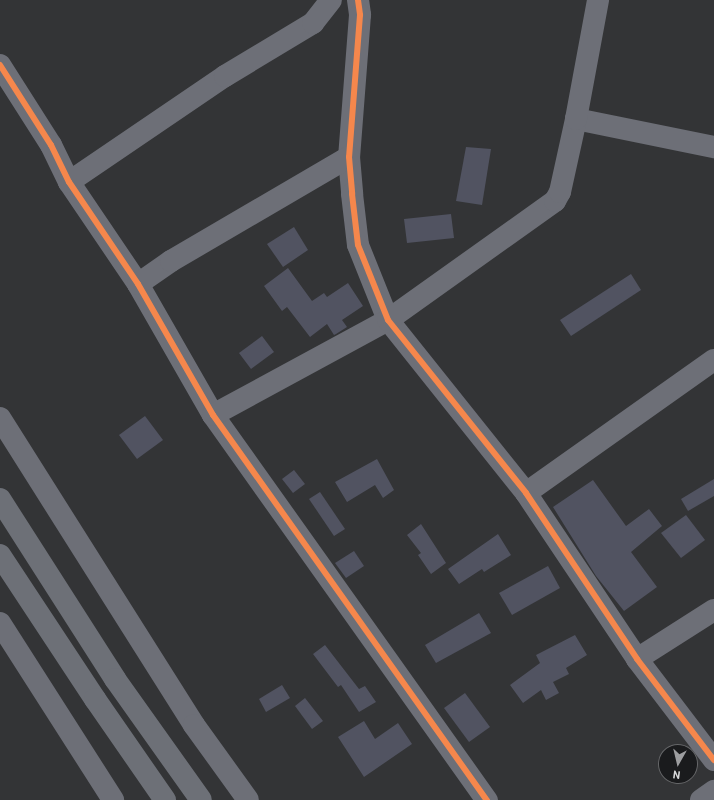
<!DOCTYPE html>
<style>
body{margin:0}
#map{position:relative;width:714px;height:800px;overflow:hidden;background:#333436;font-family:Barlow,sans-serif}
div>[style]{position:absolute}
.building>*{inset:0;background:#515361}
.minor>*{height:22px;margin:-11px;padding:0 11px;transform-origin:11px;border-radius:11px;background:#6d6f77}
.major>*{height:22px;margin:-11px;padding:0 11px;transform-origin:11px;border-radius:11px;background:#6d7077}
.cycleway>*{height:6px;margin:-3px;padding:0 3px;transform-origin:3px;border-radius:3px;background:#f5874c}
span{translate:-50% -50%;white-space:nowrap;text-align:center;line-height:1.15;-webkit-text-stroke:3.5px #1a1b1d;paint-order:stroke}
.north{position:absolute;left:658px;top:744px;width:40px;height:40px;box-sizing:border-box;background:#1a1b1d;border:1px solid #656668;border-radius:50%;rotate:188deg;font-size:11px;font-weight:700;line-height:16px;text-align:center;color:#d6d7d9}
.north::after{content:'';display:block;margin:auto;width:14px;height:18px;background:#9d9ea0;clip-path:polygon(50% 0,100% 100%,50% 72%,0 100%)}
</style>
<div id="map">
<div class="building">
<div style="clip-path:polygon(466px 147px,491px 149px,482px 205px,456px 201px)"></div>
<div style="clip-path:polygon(451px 214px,454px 238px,407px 243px,404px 219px)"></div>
<div style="clip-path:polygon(294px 227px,308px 250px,283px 267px,267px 244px)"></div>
<div style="clip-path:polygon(288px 268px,312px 301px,324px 293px,327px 297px,348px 283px,363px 306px,342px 320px,347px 327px,336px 334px,334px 335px,327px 324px,310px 337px,287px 307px,282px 311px,264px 286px)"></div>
<div style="clip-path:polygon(631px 274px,641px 290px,571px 336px,560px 320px)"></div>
<div style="clip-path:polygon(262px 336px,274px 352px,251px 369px,239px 353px)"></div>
<div style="clip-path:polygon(145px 416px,163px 440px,137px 459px,119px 435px)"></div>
<div style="clip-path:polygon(377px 459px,394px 490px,383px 498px,375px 485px,347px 502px,335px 482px)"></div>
<div style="clip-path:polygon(294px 470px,305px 484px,293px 493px,282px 479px)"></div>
<div style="clip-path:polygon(714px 479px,714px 496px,688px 511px,681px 499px)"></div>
<div style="clip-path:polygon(593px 480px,626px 526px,649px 509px,662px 526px,631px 552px,657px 587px,624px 611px,596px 576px,553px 507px)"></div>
<div style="clip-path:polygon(320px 492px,345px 529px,334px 536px,309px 499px)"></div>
<div style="clip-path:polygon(686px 515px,705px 540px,681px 558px,661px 533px)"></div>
<div style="clip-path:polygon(421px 524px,446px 563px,431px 574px,418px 555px,421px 553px,407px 535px)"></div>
<div style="clip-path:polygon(498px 534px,511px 555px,484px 572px,482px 569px,459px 584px,448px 569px)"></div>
<div style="clip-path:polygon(354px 551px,364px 566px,346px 578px,335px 563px)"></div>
<div style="clip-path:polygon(548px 566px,560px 588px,512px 615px,499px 593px)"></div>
<div style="clip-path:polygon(479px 613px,491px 633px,436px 663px,425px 645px)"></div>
<div style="clip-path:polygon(575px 635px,587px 655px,566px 668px,569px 674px,553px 682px,559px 693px,546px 700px,541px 690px,523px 703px,510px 685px,540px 663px,536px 655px)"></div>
<div style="clip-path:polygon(325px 645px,359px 689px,365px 686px,376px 702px,359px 712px,341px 685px,338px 687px,313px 654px)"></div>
<div style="clip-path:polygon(282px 685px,290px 698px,266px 712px,259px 699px)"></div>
<div style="clip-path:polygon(465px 693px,490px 727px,469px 742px,444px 708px)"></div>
<div style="clip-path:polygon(305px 698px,323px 721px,312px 729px,295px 706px)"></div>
<div style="clip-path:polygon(364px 721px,375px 739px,398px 723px,412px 744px,364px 777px,338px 737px)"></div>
</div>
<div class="minor">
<div style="left:358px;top:0;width:15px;rotate:82deg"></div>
<div style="left:360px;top:15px;width:142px;rotate:94.4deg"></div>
<div style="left:349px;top:157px;width:37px;rotate:85deg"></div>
<div style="left:352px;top:194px;width:51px;rotate:83.3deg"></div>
<div style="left:358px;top:245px;width:81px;rotate:68.2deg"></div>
<div style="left:388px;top:320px;width:221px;rotate:51.4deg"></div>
<div style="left:526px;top:493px;width:200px;rotate:56.2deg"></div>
<div style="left:637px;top:659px;width:127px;rotate:52.7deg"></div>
<div style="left:0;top:65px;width:95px;rotate:57.5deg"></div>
<div style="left:51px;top:145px;width:41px;rotate:64.1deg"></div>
<div style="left:69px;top:182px;width:123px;rotate:55.9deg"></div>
<div style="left:138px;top:284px;width:151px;rotate:60.2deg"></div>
<div style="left:213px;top:415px;width:473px;rotate:54.6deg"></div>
<div style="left:576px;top:119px;width:141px;rotate:11.5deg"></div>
<div style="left:69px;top:182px;width:189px;rotate:-34.2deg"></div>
<div style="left:225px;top:76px;width:103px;rotate:-31.1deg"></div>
<div style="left:313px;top:23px;width:29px;rotate:-52deg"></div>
<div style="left:138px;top:284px;width:40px;rotate:-34.9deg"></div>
<div style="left:171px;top:261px;width:206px;rotate:-30.3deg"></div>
<div style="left:213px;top:415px;width:199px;rotate:-28.5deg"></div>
<div style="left:388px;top:320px;width:205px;rotate:-35.5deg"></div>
<div style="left:555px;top:201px;width:10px;rotate:-61deg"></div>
<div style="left:560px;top:192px;width:75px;rotate:-77.6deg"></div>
<div style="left:576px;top:119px;width:121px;rotate:-79.5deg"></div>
<div style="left:0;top:418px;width:363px;rotate:57.7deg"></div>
<div style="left:194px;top:725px;width:92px;rotate:54.2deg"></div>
<div style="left:526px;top:493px;width:230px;rotate:-35.3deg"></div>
<div style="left:0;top:623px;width:210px;rotate:57.4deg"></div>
<div style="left:637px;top:659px;width:91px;rotate:-32.5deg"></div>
<div style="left:701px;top:800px;width:16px;rotate:-35deg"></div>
</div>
<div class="major">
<div style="left:0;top:499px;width:214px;rotate:57.4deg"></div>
<div style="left:115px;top:679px;width:148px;rotate:54.6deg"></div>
<div style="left:0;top:555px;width:173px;rotate:56.6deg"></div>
<div style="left:95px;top:699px;width:123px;rotate:55.3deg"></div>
</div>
<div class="cycleway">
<div style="left:358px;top:0;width:15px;rotate:82deg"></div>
<div style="left:360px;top:15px;width:142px;rotate:94.4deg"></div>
<div style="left:349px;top:157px;width:37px;rotate:85deg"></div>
<div style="left:352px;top:194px;width:51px;rotate:83.3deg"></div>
<div style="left:358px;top:245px;width:81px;rotate:68.2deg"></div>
<div style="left:388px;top:320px;width:221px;rotate:51.4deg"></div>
<div style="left:526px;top:493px;width:200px;rotate:56.2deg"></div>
<div style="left:637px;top:659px;width:127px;rotate:52.7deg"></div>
<div style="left:0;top:65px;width:95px;rotate:57.5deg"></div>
<div style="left:51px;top:145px;width:41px;rotate:64.1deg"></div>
<div style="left:69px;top:182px;width:123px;rotate:55.9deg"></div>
<div style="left:138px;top:284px;width:151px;rotate:60.2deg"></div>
<div style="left:213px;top:415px;width:473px;rotate:54.6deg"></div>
</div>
<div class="north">N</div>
</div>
